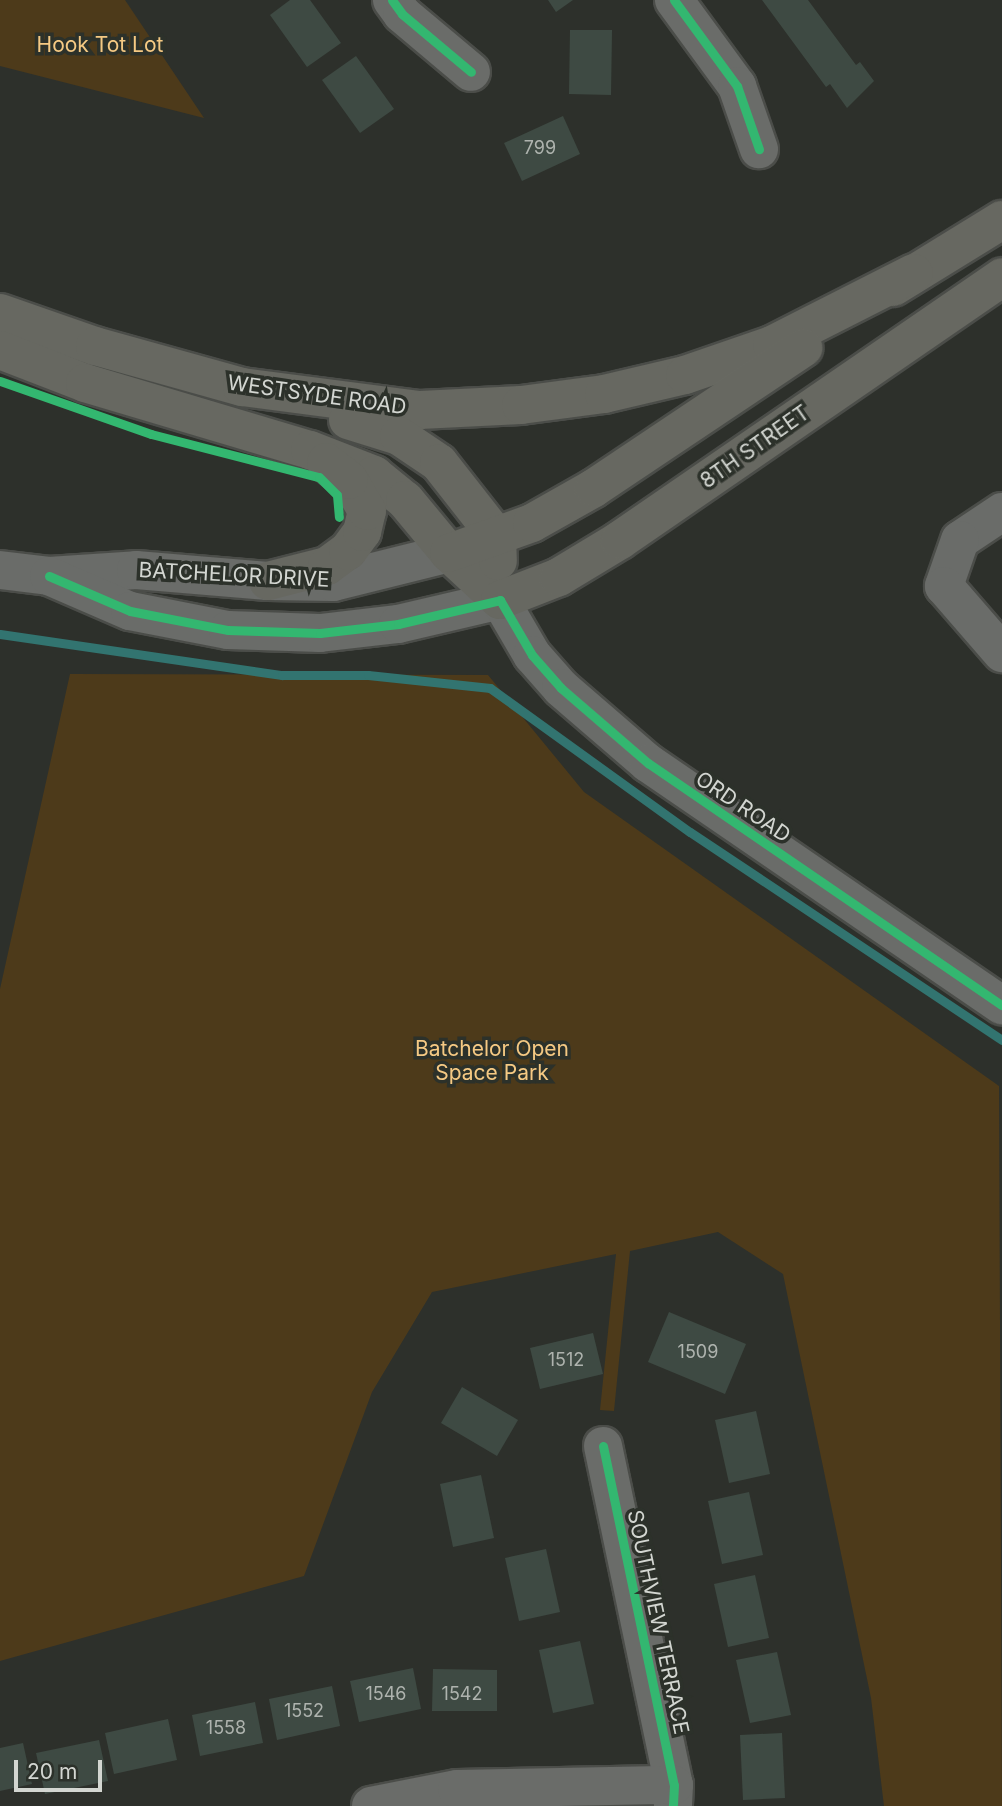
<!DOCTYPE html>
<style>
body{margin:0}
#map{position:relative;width:1002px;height:1806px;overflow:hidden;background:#2d302b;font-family:Inter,sans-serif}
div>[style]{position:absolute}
.green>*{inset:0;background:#4d3a1a}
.stream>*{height:9px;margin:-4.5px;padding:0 4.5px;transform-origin:4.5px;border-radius:4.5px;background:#327470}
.building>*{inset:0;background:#3e4a43}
.roads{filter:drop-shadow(2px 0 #4b4d49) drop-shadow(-2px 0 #4b4d49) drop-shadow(0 2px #4b4d49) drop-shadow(0 -2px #4b4d49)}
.minor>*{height:38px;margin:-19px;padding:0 19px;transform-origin:19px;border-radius:19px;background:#6a6c69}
.major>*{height:38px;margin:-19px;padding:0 19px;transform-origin:19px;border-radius:19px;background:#676861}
.cycleway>*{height:9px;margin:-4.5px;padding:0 4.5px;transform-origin:4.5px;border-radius:4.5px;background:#33b770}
span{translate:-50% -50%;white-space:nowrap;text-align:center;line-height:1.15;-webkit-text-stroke:7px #2c312a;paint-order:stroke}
.number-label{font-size:18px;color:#aeb3ae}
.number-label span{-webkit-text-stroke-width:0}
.park-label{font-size:21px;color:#f5c983}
.street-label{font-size:21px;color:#d3d6d1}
.scale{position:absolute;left:14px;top:1760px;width:88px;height:32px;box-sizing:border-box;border:4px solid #d3d6d1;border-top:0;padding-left:9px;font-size:21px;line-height:24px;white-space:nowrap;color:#d3d6d1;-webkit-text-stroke:5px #2c312a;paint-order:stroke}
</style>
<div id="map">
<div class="green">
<div style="clip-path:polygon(0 0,125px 0,204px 118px,0 66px)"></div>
<div style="clip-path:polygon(70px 674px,488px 675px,584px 792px,999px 1086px,1002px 1806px,884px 1806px,871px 1698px,783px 1274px,718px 1232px,630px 1251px,614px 1411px,600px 1410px,616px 1254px,432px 1292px,372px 1392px,304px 1576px,0 1661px,0 989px)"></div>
</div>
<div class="stream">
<div style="left:0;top:634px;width:285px;rotate:8.3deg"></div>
<div style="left:282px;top:675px;width:86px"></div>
<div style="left:368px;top:675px;width:123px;rotate:6.1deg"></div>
<div style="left:490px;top:688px;width:246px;rotate:35.8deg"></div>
<div style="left:690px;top:832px;width:375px;rotate:33.7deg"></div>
</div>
<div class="building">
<div style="clip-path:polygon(290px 0,310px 0,341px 43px,307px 67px,270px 15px)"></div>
<div style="clip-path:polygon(548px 0,573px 0,556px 12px)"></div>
<div style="clip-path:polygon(762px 0,808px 0,856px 65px,860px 62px,874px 81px,847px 108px,830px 84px,826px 87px)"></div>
<div style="clip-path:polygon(570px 30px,612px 30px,611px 95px,569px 94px)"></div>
<div style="clip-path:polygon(356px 56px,394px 109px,360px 133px,322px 80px)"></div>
<div style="clip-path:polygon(563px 116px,580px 154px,522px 181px,504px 143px)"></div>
<div style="clip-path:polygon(669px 1312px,746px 1344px,725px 1394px,648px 1362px)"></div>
<div style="clip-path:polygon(593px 1333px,603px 1374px,540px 1389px,530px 1348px)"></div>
<div style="clip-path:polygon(462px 1387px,518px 1420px,497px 1456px,441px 1423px)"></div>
<div style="clip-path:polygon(756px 1411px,770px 1474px,729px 1483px,715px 1420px)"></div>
<div style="clip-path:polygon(481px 1475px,494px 1538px,453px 1547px,440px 1484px)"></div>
<div style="clip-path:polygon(749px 1492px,763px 1555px,722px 1564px,708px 1501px)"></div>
<div style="clip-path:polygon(546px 1549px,560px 1612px,519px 1621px,505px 1558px)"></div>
<div style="clip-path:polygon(755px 1575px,769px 1638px,728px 1647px,714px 1584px)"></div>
<div style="clip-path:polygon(580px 1641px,594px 1704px,553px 1713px,539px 1650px)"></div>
<div style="clip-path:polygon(777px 1652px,791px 1715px,750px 1723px,736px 1660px)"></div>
<div style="clip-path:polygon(413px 1668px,421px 1709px,359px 1722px,350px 1681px)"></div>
<div style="clip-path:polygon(433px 1669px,497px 1670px,497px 1711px,432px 1711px)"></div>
<div style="clip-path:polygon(332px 1686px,340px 1726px,277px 1740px,269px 1699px)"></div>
<div style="clip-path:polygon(255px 1702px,263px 1743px,200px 1756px,192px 1715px)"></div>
<div style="clip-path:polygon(168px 1719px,177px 1760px,114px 1774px,105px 1733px)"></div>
<div style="clip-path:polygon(782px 1733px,785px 1798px,743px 1800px,740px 1735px)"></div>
<div style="clip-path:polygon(99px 1740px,108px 1781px,45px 1794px,36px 1753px)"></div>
<div style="clip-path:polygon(23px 1743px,32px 1784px,0 1791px,0 1748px)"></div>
</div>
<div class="roads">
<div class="minor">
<div style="left:392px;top:0;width:17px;rotate:54deg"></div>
<div style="left:402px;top:14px;width:90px;rotate:40deg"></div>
<div style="left:674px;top:0;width:107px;rotate:53.8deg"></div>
<div style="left:737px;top:86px;width:67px;rotate:70.8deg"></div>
<div style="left:1002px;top:512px;width:50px;rotate:146.3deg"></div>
<div style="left:960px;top:540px;width:49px;rotate:109.2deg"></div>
<div style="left:944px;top:586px;width:89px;rotate:49.1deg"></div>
<div style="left:0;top:570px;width:49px;rotate:7deg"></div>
<div style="left:49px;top:576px;width:87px;rotate:-3.9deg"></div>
<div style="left:136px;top:570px;width:132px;rotate:4.8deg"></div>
<div style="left:268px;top:581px;width:65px;rotate:0.9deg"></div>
<div style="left:333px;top:582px;width:120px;rotate:-14deg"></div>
<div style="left:49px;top:576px;width:88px;rotate:23.4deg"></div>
<div style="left:130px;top:611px;width:100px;rotate:11deg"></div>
<div style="left:228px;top:630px;width:92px;rotate:1.9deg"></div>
<div style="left:320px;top:633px;width:79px;rotate:-6.6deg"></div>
<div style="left:398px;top:624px;width:105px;rotate:-13.2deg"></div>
<div style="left:500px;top:600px;width:64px;rotate:59.8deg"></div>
<div style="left:532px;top:655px;width:44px;rotate:48.7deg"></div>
<div style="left:561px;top:688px;width:115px;rotate:40.8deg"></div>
<div style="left:648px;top:763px;width:429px;rotate:34.4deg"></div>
<div style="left:603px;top:1446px;width:346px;rotate:78.2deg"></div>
<div style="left:674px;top:1785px;width:21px;rotate:93deg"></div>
<div style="left:371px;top:1806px;width:88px;rotate:-11.2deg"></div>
<div style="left:457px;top:1789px;width:217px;rotate:-1.1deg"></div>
</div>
<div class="major">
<div style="left:893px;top:287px;width:128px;rotate:-31.6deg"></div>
<div style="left:0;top:313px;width:101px;rotate:19.2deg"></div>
<div style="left:95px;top:346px;width:153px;rotate:15.6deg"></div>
<div style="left:242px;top:387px;width:179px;rotate:7.4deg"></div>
<div style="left:420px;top:410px;width:101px;rotate:-2.8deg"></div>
<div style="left:521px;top:405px;width:84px;rotate:-7.5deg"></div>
<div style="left:604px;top:394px;width:83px;rotate:-13.2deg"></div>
<div style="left:685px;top:375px;width:92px;rotate:-19deg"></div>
<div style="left:772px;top:345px;width:159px;rotate:-26.9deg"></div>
<div style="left:0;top:350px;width:91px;rotate:21.2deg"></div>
<div style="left:85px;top:383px;width:235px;rotate:16.6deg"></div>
<div style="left:310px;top:450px;width:69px;rotate:21.3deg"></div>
<div style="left:374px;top:475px;width:40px;rotate:39deg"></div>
<div style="left:405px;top:500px;width:69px;rotate:50.3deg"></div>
<div style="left:449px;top:553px;width:69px;rotate:42.7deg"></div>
<div style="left:348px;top:420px;width:53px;rotate:17.4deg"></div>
<div style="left:399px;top:436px;width:48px;rotate:34deg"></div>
<div style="left:439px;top:463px;width:94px;rotate:51.9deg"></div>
<div style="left:497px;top:537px;width:24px;rotate:88deg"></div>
<div style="left:449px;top:553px;width:88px;rotate:-19.9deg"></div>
<div style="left:532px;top:523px;width:71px;rotate:-29.4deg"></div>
<div style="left:594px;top:488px;width:252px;rotate:-33.8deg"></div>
<div style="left:268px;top:581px;width:61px;rotate:-14.3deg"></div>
<div style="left:327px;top:566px;width:26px;rotate:-36deg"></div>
<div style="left:348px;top:551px;width:24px;rotate:-54deg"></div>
<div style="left:362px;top:532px;width:22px;rotate:-77deg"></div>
<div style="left:367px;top:511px;width:36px;rotate:-120deg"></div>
<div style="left:349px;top:480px;width:29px;rotate:-142deg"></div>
<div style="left:500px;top:600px;width:63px;rotate:-21.3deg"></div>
<div style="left:559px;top:577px;width:71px;rotate:-31.2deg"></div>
<div style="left:620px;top:540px;width:464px;rotate:-34.5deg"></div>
</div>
</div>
<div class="cycleway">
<div style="left:392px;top:0;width:17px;rotate:54deg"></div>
<div style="left:402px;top:14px;width:90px;rotate:40deg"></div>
<div style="left:674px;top:0;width:107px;rotate:53.8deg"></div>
<div style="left:737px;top:86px;width:67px;rotate:70.8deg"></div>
<div style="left:0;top:381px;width:160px;rotate:19.3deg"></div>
<div style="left:151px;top:434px;width:173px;rotate:14.4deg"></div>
<div style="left:319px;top:477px;width:25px;rotate:45deg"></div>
<div style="left:337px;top:495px;width:22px;rotate:85deg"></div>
<div style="left:49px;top:576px;width:88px;rotate:23.4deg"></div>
<div style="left:130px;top:611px;width:100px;rotate:11deg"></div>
<div style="left:228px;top:630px;width:92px;rotate:1.9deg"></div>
<div style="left:320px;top:633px;width:79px;rotate:-6.6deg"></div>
<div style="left:398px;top:624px;width:105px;rotate:-13.2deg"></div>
<div style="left:500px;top:600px;width:64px;rotate:59.8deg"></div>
<div style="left:532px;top:655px;width:44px;rotate:48.7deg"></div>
<div style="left:561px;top:688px;width:115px;rotate:40.8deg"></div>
<div style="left:648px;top:763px;width:429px;rotate:34.4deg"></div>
<div style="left:603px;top:1446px;width:346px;rotate:78.2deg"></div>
<div style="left:674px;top:1785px;width:21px;rotate:93deg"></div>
</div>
<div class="number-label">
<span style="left:540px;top:148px">799</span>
<span style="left:698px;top:1352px">1509</span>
<span style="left:566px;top:1360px">1512</span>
<span style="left:386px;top:1694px">1546</span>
<span style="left:462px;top:1694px">1542</span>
<span style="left:304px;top:1711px">1552</span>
<span style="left:226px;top:1728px">1558</span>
</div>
<div class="park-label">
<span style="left:100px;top:45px">Hook Tot Lot</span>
<span style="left:492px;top:1061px">Batchelor Open<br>Space Park</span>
</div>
<div class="street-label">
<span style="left:317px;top:395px;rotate:8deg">WESTSYDE ROAD</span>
<span style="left:755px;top:447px;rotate:-35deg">8TH STREET</span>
<span style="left:234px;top:575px;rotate:3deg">BATCHELOR DRIVE</span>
<span style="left:743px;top:807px;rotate:34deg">ORD ROAD</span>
<span style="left:658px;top:1622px;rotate:78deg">SOUTHVIEW TERRACE</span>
</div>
<div class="scale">20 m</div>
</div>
